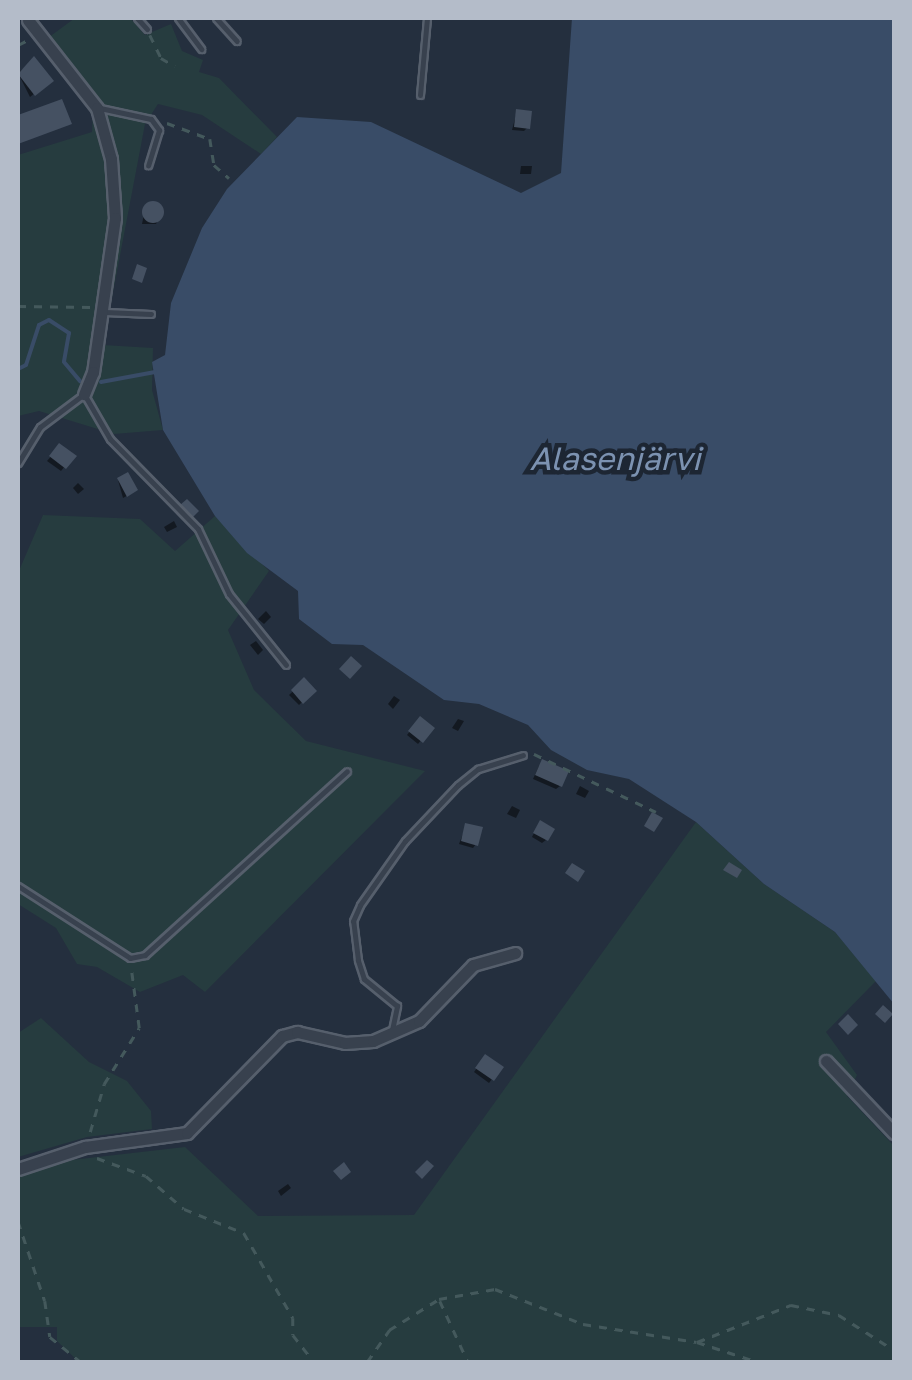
<!DOCTYPE html>
<meta charset="utf-8">
<style>
body{margin:0}
#map{position:relative;width:912px;height:1380px;overflow:hidden;background:#242f3e;font-family:"Golos Text",sans-serif}
div>[style]{position:absolute}
.green>*{inset:0;background:#263c3f}
.water>*{inset:0;background:#394c67}
.shadow>*{inset:0;background:#0007}
.stream>*{height:4px;margin:-2px;padding:0 2px;transform-origin:2px;border-radius:2px;background:#394c67}
.building>*{inset:0;background:#455162}
.round{border-radius:50%}
.path>*{height:2.5px;margin-top:-1.25px;transform-origin:0;background:repeating-linear-gradient(90deg,#44595c 0 8px,transparent 0 16px)}
.roads{filter:drop-shadow(2px 0 #565f6c) drop-shadow(-2px 0 #565f6c) drop-shadow(0 2px #565f6c) drop-shadow(0 -2px #565f6c)}
.service>*{height:5px;margin:-2.5px;padding:0 2.5px;transform-origin:2.5px;border-radius:2.5px;background:#38414e}
.minor>*{height:11px;margin:-5.5px;padding:0 5.5px;transform-origin:5.5px;border-radius:5.5px;background:#38414e}
span{translate:-50% -50%;white-space:nowrap;text-align:center;line-height:1.15;-webkit-text-stroke:9px #1d2633;paint-order:stroke}
.water-label{font-size:32px;color:#7c92b1;font-style:italic}
.frame{position:absolute;inset:0;border:20px solid #b4bcc9;pointer-events:none}
</style>
<div id="map">
<div class="green">
<div style="clip-path:polygon(75px 18px,130px 18px,145px 35px,171px 24px,182px 51px,203px 60px,199px 72px,219px 78px,277px 137px,261px 154px,202px 115px,158px 104px,145px 124px,103px 345px,153px 348px,152px 390px,163px 430px,114px 434px,39px 411px,18px 416px,18px 155px,92px 132px,93px 110px,41px 43px)"></div>
<div style="clip-path:polygon(43px 515px,140px 519px,175px 551px,215px 516px,269px 571px,228px 630px,254px 690px,306px 741px,425px 771px,205px 992px,183px 975px,140px 992px,97px 967px,77px 964px,56px 928px,18px 904px,18px 573px)"></div>
<div style="clip-path:polygon(696px 822px,764px 884px,835px 932px,876px 981px,826px 1032px,857px 1075px,847px 1096px,894px 1146px,894px 1362px,79px 1362px,57px 1341px,57px 1327px,18px 1327px,18px 1174px,54px 1162px,185px 1147px,258px 1216px,414px 1215px)"></div>
<div style="clip-path:polygon(41px 1018px,89px 1062px,127px 1081px,151px 1111px,152px 1129px,87px 1137px,18px 1157px,18px 1033px)"></div>
</div>
<div class="water">
<div style="clip-path:polygon(572px 18px,894px 18px,894px 1004px,835px 932px,764px 884px,696px 822px,629px 779px,587px 770px,551px 750px,528px 725px,479px 704px,444px 700px,363px 645px,332px 644px,299px 619px,298px 591px,247px 553px,215px 516px,163px 430px,152px 362px,165px 355px,171px 303px,202px 228px,227px 189px,297px 117px,371px 122px,521px 193px,561px 173px)"></div>
</div>
<div class="shadow">
<div style="clip-path:polygon(34px 60px,51px 80px,30px 97px,18px 73px)"></div>
<div style="clip-path:polygon(517px 111px,527px 128px,524px 131px,512px 130px)"></div>
<div style="clip-path:polygon(532px 166px,531px 174px,520px 174px,521px 166px)"></div>
<div style="clip-path:polygon(146px 204px,164px 210px,156px 224px,142px 224px)"></div>
<div style="clip-path:polygon(60px 446px,73px 456px,61px 471px,47px 461px)"></div>
<div style="clip-path:polygon(118px 480px,132px 493px,123px 498px)"></div>
<div style="clip-path:polygon(78px 483px,84px 489px,78px 494px,73px 488px)"></div>
<div style="clip-path:polygon(174px 521px,177px 527px,167px 532px,164px 527px)"></div>
<div style="clip-path:polygon(266px 611px,271px 617px,264px 624px,258px 619px)"></div>
<div style="clip-path:polygon(256px 641px,263px 650px,258px 655px,250px 645px)"></div>
<div style="clip-path:polygon(304px 681px,314px 691px,299px 705px,289px 695px)"></div>
<div style="clip-path:polygon(394px 696px,400px 700px,393px 709px,388px 704px)"></div>
<div style="clip-path:polygon(458px 719px,464px 721px,458px 731px,452px 728px)"></div>
<div style="clip-path:polygon(417px 722px,431px 728px,418px 744px,407px 735px)"></div>
<div style="clip-path:polygon(539px 766px,560px 786px,556px 789px,533px 779px)"></div>
<div style="clip-path:polygon(580px 786px,589px 791px,585px 798px,576px 794px)"></div>
<div style="clip-path:polygon(512px 806px,520px 810px,516px 818px,507px 814px)"></div>
<div style="clip-path:polygon(466px 826px,476px 844px,473px 848px,459px 844px)"></div>
<div style="clip-path:polygon(537px 827px,546px 840px,542px 843px,532px 837px)"></div>
<div style="clip-path:polygon(482px 1061px,492px 1079px,489px 1083px,474px 1072px)"></div>
<div style="clip-path:polygon(288px 1184px,291px 1188px,281px 1196px,278px 1191px)"></div>
</div>
<div class="stream">
<div style="left:18px;top:369px;width:9px;rotate:-27deg"></div>
<div style="left:26px;top:365px;width:42px;rotate:-72deg"></div>
<div style="left:39px;top:325px;width:11px;rotate:-27deg"></div>
<div style="left:49px;top:320px;width:24px;rotate:33deg"></div>
<div style="left:69px;top:333px;width:29px;rotate:100deg"></div>
<div style="left:64px;top:362px;width:25px;rotate:50deg"></div>
<div style="left:101px;top:382px;width:55px;rotate:-10.5deg"></div>
</div>
<div class="building">
<div style="clip-path:polygon(34px 56px,54px 81px,35px 96px,18px 74px)"></div>
<div style="clip-path:polygon(62px 99px,72px 124px,18px 144px,18px 115px)"></div>
<div style="clip-path:polygon(516px 109px,532px 111px,530px 129px,514px 127px)"></div>
<div class="round" style="left:142px;top:201px;width:22px;height:22px"></div>
<div style="clip-path:polygon(137px 264px,147px 268px,142px 283px,132px 279px)"></div>
<div style="clip-path:polygon(59px 443px,77px 456px,66px 469px,49px 456px)"></div>
<div style="clip-path:polygon(128px 472px,138px 490px,127px 497px,117px 478px)"></div>
<div style="clip-path:polygon(187px 499px,199px 511px,192px 518px,180px 505px)"></div>
<div style="clip-path:polygon(351px 656px,362px 666px,350px 679px,339px 669px)"></div>
<div style="clip-path:polygon(304px 677px,317px 691px,303px 704px,291px 690px)"></div>
<div style="clip-path:polygon(420px 716px,435px 728px,423px 743px,408px 731px)"></div>
<div style="clip-path:polygon(542px 759px,569px 771px,562px 787px,535px 775px)"></div>
<div style="clip-path:polygon(652px 812px,663px 818px,654px 832px,644px 826px)"></div>
<div style="clip-path:polygon(540px 820px,555px 829px,548px 841px,533px 833px)"></div>
<div style="clip-path:polygon(465px 823px,483px 827px,478px 846px,461px 841px)"></div>
<div style="clip-path:polygon(729px 862px,742px 870px,737px 878px,723px 870px)"></div>
<div style="clip-path:polygon(572px 863px,585px 871px,578px 882px,565px 873px)"></div>
<div style="clip-path:polygon(883px 1005px,893px 1014px,885px 1023px,875px 1014px)"></div>
<div style="clip-path:polygon(848px 1014px,858px 1025px,848px 1035px,838px 1024px)"></div>
<div style="clip-path:polygon(485px 1054px,504px 1067px,494px 1081px,475px 1068px)"></div>
<div style="clip-path:polygon(427px 1160px,434px 1166px,422px 1179px,415px 1172px)"></div>
<div style="clip-path:polygon(344px 1162px,351px 1172px,341px 1180px,333px 1171px)"></div>
</div>
<div class="path">
<div style="left:150px;top:35px;width:25px;rotate:64deg"></div>
<div style="left:161px;top:58px;width:16px;rotate:30deg"></div>
<div style="left:18px;top:45px;width:9px;rotate:-27deg"></div>
<div style="left:167px;top:123px;width:46px;rotate:20.4deg"></div>
<div style="left:210px;top:139px;width:26px;rotate:81deg"></div>
<div style="left:214px;top:165px;width:20px;rotate:41deg"></div>
<div style="left:18px;top:306px;width:73px;rotate:0.8deg"></div>
<div style="left:534px;top:754px;width:135px;rotate:25.4deg"></div>
<div style="left:90px;top:1132px;width:50px;rotate:-73.7deg"></div>
<div style="left:104px;top:1084px;width:66px;rotate:-58deg"></div>
<div style="left:139px;top:1028px;width:61px;rotate:-97.6deg"></div>
<div style="left:97px;top:1158px;width:52px;rotate:20.2deg"></div>
<div style="left:146px;top:1176px;width:50px;rotate:41deg"></div>
<div style="left:184px;top:1209px;width:65px;rotate:21.8deg"></div>
<div style="left:244px;top:1233px;width:98px;rotate:60deg"></div>
<div style="left:293px;top:1318px;width:17px;rotate:90deg"></div>
<div style="left:293px;top:1335px;width:34px;rotate:52deg"></div>
<div style="left:18px;top:1221px;width:84px;rotate:71.4deg"></div>
<div style="left:45px;top:1301px;width:36px;rotate:82deg"></div>
<div style="left:50px;top:1337px;width:40px;rotate:39deg"></div>
<div style="left:440px;top:1301px;width:67px;rotate:65.3deg"></div>
<div style="left:697px;top:1342px;width:101px;rotate:-21.5deg"></div>
<div style="left:791px;top:1305px;width:49px;rotate:11.8deg"></div>
<div style="left:839px;top:1315px;width:65px;rotate:32.5deg"></div>
<div style="left:367px;top:1362px;width:39px;rotate:-55deg"></div>
<div style="left:389px;top:1330px;width:59px;rotate:-31.8deg"></div>
<div style="left:439px;top:1299px;width:57px;rotate:-10.1deg"></div>
<div style="left:495px;top:1289px;width:95px;rotate:21.7deg"></div>
<div style="left:583px;top:1324px;width:115px;rotate:9deg"></div>
<div style="left:697px;top:1342px;width:64px;rotate:18.2deg"></div>
</div>
<div class="roads">
<div class="service">
<div style="left:137px;top:18px;width:15px;rotate:48deg"></div>
<div style="left:178px;top:18px;width:39px;rotate:53deg"></div>
<div style="left:216px;top:18px;width:31px;rotate:48deg"></div>
<div style="left:420px;top:95px;width:77px;rotate:-84.8deg"></div>
<div style="left:100px;top:108px;width:52px;rotate:12.2deg"></div>
<div style="left:151px;top:119px;width:14px;rotate:54deg"></div>
<div style="left:159px;top:130px;width:37px;rotate:107deg"></div>
<div style="left:105px;top:312px;width:46px;rotate:2.5deg"></div>
<div style="left:18px;top:463px;width:42px;rotate:-58.6deg"></div>
<div style="left:40px;top:427px;width:55px;rotate:-36.9deg"></div>
<div style="left:84px;top:394px;width:52px;rotate:60deg"></div>
<div style="left:110px;top:439px;width:126px;rotate:45.6deg"></div>
<div style="left:198px;top:529px;width:72px;rotate:64.5deg"></div>
<div style="left:229px;top:594px;width:91px;rotate:51.2deg"></div>
<div style="left:18px;top:886px;width:133px;rotate:32.7deg"></div>
<div style="left:130px;top:958px;width:15px;rotate:-11deg"></div>
<div style="left:145px;top:955px;width:273px;rotate:-42.3deg"></div>
<div style="left:392px;top:1030px;width:25px;rotate:-78deg"></div>
<div style="left:397px;top:1006px;width:43px;rotate:-140.7deg"></div>
<div style="left:364px;top:979px;width:20px;rotate:-108deg"></div>
<div style="left:358px;top:960px;width:39px;rotate:-97deg"></div>
<div style="left:353px;top:921px;width:17px;rotate:-66deg"></div>
<div style="left:360px;top:905px;width:78px;rotate:-54.9deg"></div>
<div style="left:405px;top:841px;width:77px;rotate:-46.6deg"></div>
<div style="left:458px;top:785px;width:26px;rotate:-39deg"></div>
<div style="left:478px;top:769px;width:47px;rotate:-17.3deg"></div>
</div>
<div class="minor">
<div style="left:28px;top:20px;width:112px;rotate:51.9deg"></div>
<div style="left:97px;top:108px;width:53px;rotate:74.6deg"></div>
<div style="left:111px;top:159px;width:59px;rotate:86.1deg"></div>
<div style="left:115px;top:218px;width:156px;rotate:98.1deg"></div>
<div style="left:93px;top:372px;width:24px;rotate:112deg"></div>
<div style="left:826px;top:1061px;width:99px;rotate:46.6deg"></div>
<div style="left:18px;top:1169px;width:71px;rotate:-18.2deg"></div>
<div style="left:85px;top:1147px;width:103px;rotate:-7.8deg"></div>
<div style="left:187px;top:1133px;width:136px;rotate:-45.6deg"></div>
<div style="left:282px;top:1036px;width:16px;rotate:-15deg"></div>
<div style="left:297px;top:1032px;width:49px;rotate:12.9deg"></div>
<div style="left:345px;top:1043px;width:28px;rotate:-4deg"></div>
<div style="left:373px;top:1041px;width:50px;rotate:-23.5deg"></div>
<div style="left:419px;top:1021px;width:78px;rotate:-46deg"></div>
<div style="left:473px;top:965px;width:44px;rotate:-15.9deg"></div>
</div>
</div>
<div class="water-label">
<span style="left:615px;top:458px">Alasenjärvi</span>
</div>
<div class="frame"></div>
</div>
